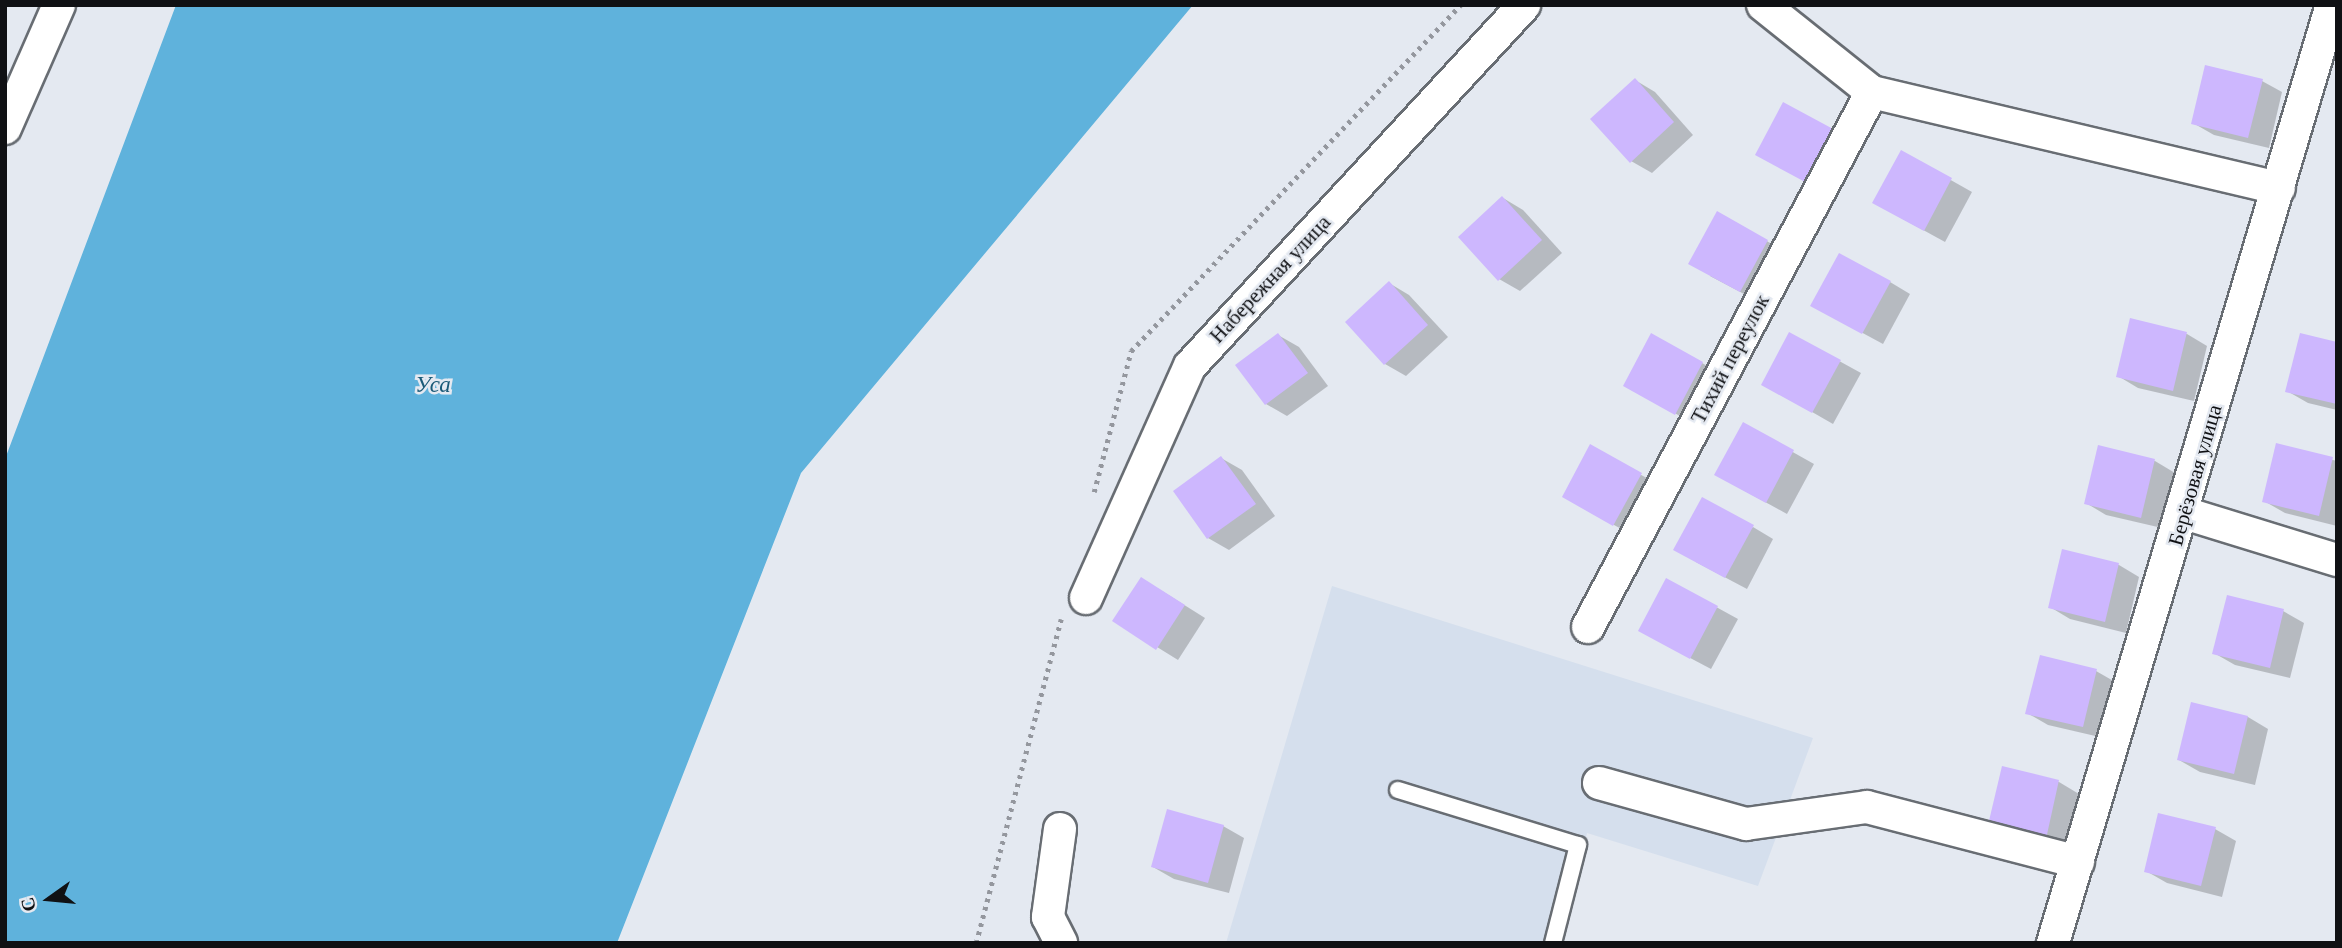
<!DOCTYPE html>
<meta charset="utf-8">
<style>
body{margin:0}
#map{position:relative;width:2342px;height:948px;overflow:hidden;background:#e4e9f1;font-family:"Times New Roman",serif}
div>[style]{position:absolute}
.built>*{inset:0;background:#d5dfed}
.water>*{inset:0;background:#5fb2dc}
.shadow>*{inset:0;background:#0003}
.building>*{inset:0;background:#cdb7fe}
.path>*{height:4.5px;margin-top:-2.25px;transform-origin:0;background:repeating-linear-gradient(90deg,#94979e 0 3.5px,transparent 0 8.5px)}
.roads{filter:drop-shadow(2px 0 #686d73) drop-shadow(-2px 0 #686d73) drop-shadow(0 2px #686d73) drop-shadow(0 -2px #686d73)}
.service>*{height:16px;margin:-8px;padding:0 8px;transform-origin:8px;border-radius:8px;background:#fff}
.minor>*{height:32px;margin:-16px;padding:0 16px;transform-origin:16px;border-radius:16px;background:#fff}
span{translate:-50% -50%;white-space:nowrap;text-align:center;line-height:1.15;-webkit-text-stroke:5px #e4e9f1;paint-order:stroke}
.street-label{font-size:21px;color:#101114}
.water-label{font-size:23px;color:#1b5a78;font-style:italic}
.frame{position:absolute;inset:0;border:7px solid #101114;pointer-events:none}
.north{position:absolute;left:14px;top:864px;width:70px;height:70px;-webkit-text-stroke:5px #e4e9f1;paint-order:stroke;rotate:255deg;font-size:19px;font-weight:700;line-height:28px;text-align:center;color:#101114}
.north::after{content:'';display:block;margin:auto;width:24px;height:32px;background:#101114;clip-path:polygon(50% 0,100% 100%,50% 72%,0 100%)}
</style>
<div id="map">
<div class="built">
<div style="clip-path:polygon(1332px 586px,1813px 738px,1758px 886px,1587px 833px,1561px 943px,1226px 943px)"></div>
</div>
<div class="water">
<div style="clip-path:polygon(176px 5px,1193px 5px,801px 473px,617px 943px,5px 943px,5px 459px)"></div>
</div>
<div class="shadow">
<div style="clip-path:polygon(1635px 80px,1655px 92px,1693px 135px,1652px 173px,1631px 161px)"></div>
<div style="clip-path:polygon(2262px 81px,2282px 92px,2269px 148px,2214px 135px,2193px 123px)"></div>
<div style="clip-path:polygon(1901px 152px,1972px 192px,1945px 242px,1894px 214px)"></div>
<div style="clip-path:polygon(1503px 198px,1523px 210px,1562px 253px,1520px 291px,1499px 279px)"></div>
<div style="clip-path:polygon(1717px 213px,1788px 253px,1761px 303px,1710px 276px)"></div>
<div style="clip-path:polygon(1890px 282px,1910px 294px,1883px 344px,1833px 317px)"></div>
<div style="clip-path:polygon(1389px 283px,1409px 295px,1448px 337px,1406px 376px,1385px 364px,1347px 322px)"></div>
<div style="clip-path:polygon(2131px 320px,2187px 334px,2207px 346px,2194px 401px,2138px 388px,2118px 376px)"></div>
<div style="clip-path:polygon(1790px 334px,1861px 373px,1833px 424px,1763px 384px)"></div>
<div style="clip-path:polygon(1278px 335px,1299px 347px,1328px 386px,1287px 416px,1266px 404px,1238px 365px)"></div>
<div style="clip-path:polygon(2337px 344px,2337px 410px,2308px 403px,2287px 391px)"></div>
<div style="clip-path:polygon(1702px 363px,1723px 375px,1696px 425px,1646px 397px)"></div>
<div style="clip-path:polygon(1743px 424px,1814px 464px,1787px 514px,1736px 486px)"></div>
<div style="clip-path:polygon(2277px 445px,2337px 461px,2337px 526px,2285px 513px,2264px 501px)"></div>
<div style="clip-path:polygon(1591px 447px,1661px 486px,1634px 536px,1585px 509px)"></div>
<div style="clip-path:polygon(2099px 447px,2155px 461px,2175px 473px,2162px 528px,2106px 515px,2086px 503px)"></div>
<div style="clip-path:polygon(1221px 458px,1242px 470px,1275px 516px,1229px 550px,1208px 538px)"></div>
<div style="clip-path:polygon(1753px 527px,1773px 539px,1747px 589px,1696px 562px)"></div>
<div style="clip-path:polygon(2063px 551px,2119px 565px,2139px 577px,2126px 633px,2070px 619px,2050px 607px)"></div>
<div style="clip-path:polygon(1667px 580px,1738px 619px,1711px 669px,1660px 642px)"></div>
<div style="clip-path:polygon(1162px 591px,1205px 618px,1178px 660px,1115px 621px)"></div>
<div style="clip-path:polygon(2283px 611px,2304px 623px,2290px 678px,2235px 665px,2214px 653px)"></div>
<div style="clip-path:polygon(2096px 671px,2117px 683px,2104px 738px,2048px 725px,2027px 713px)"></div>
<div style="clip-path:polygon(2192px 704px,2248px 717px,2268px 729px,2255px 785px,2200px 772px,2179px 760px)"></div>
<div style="clip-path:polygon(2004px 768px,2059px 782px,2079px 794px,2066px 849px,2011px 836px)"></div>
<div style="clip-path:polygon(1223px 826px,1244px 838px,1229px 893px,1174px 879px,1153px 867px)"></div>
<div style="clip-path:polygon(2215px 829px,2236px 841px,2222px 897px,2167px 883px,2146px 871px)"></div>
</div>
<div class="building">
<div style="clip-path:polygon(2205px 65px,2263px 79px,2248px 138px,2191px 124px)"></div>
<div style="clip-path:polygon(1635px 78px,1674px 122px,1630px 163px,1590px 119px)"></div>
<div style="clip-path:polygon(1783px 102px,1835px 130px,1807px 183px,1755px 155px)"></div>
<div style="clip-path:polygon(1901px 150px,1952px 178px,1924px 231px,1872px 203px)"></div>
<div style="clip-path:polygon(1502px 196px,1542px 240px,1498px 281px,1458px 237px)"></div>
<div style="clip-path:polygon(1717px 211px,1768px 240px,1740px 292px,1688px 264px)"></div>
<div style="clip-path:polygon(1839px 253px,1891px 281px,1862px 334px,1810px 306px)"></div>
<div style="clip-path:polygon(1389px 281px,1428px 325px,1384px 365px,1345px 322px)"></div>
<div style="clip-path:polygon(2130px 318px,2187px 332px,2173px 391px,2116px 377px)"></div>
<div style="clip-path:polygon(1789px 332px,1841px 360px,1812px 413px,1761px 385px)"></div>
<div style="clip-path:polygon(1278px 333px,1308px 373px,1265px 405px,1235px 365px)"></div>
<div style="clip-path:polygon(1651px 333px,1703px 362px,1675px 415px,1623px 386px)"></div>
<div style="clip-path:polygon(2300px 333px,2337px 342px,2337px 404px,2285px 392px)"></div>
<div style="clip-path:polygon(1743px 422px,1794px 450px,1766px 503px,1714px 475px)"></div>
<div style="clip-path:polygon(2276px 443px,2333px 457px,2319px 516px,2262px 502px)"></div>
<div style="clip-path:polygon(1590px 444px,1642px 473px,1613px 526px,1562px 497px)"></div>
<div style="clip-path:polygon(2098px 445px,2155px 459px,2141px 518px,2084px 504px)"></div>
<div style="clip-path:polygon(1221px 456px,1256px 504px,1207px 539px,1173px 491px)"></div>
<div style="clip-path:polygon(1702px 497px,1754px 525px,1725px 578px,1673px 550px)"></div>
<div style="clip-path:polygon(2062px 549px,2119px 563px,2105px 622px,2048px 608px)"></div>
<div style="clip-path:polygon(1141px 577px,1185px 605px,1156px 650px,1112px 621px)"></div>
<div style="clip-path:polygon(1666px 578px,1718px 606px,1690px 659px,1638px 631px)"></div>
<div style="clip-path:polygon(2227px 595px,2284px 609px,2270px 668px,2212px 654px)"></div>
<div style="clip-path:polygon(2040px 655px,2097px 669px,2083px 727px,2025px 714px)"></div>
<div style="clip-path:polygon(2191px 702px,2248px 716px,2234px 774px,2177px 760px)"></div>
<div style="clip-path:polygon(2002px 766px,2059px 780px,2046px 839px,1988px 825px)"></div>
<div style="clip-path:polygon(1167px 809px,1224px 825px,1208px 883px,1151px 867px)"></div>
<div style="clip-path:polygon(2158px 813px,2216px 827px,2201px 886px,2144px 872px)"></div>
</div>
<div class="path">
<div style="left:1094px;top:492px;width:146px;rotate:-75.3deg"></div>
<div style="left:1131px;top:351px;width:478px;rotate:-46.4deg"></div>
<div style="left:976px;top:943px;width:335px;rotate:-75.3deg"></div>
</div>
<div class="roads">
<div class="service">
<div style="left:1398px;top:790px;width:188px;rotate:17deg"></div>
<div style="left:1578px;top:845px;width:101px;rotate:104.3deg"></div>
</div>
<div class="minor">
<div style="left:1763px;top:5px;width:139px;rotate:38.6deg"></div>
<div style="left:1872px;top:92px;width:418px;rotate:13.3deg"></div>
<div style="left:5px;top:128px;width:134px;rotate:-66.3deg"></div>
<div style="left:2184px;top:513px;width:160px;rotate:17.1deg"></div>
<div style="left:1086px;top:598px;width:254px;rotate:-65.9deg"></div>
<div style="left:1190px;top:366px;width:492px;rotate:-47.2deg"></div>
<div style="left:1588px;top:627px;width:606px;rotate:-62.04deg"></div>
<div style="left:1599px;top:783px;width:153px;rotate:15.6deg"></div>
<div style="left:1746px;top:824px;width:122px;rotate:-8deg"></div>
<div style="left:1867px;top:807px;width:218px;rotate:14.6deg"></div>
<div style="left:1060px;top:829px;width:89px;rotate:97.8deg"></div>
<div style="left:1048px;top:917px;width:29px;rotate:63deg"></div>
<div style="left:2053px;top:943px;width:979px;rotate:-73.44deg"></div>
</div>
</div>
<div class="street-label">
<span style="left:1270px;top:279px;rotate:-47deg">Набережная улица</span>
<span style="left:1730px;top:359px;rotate:-62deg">Тихий переулок</span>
<span style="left:2195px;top:475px;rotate:-74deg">Берёзовая улица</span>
</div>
<div class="water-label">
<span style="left:433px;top:385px">Уса</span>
</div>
<div class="frame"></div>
<div class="north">С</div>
</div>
